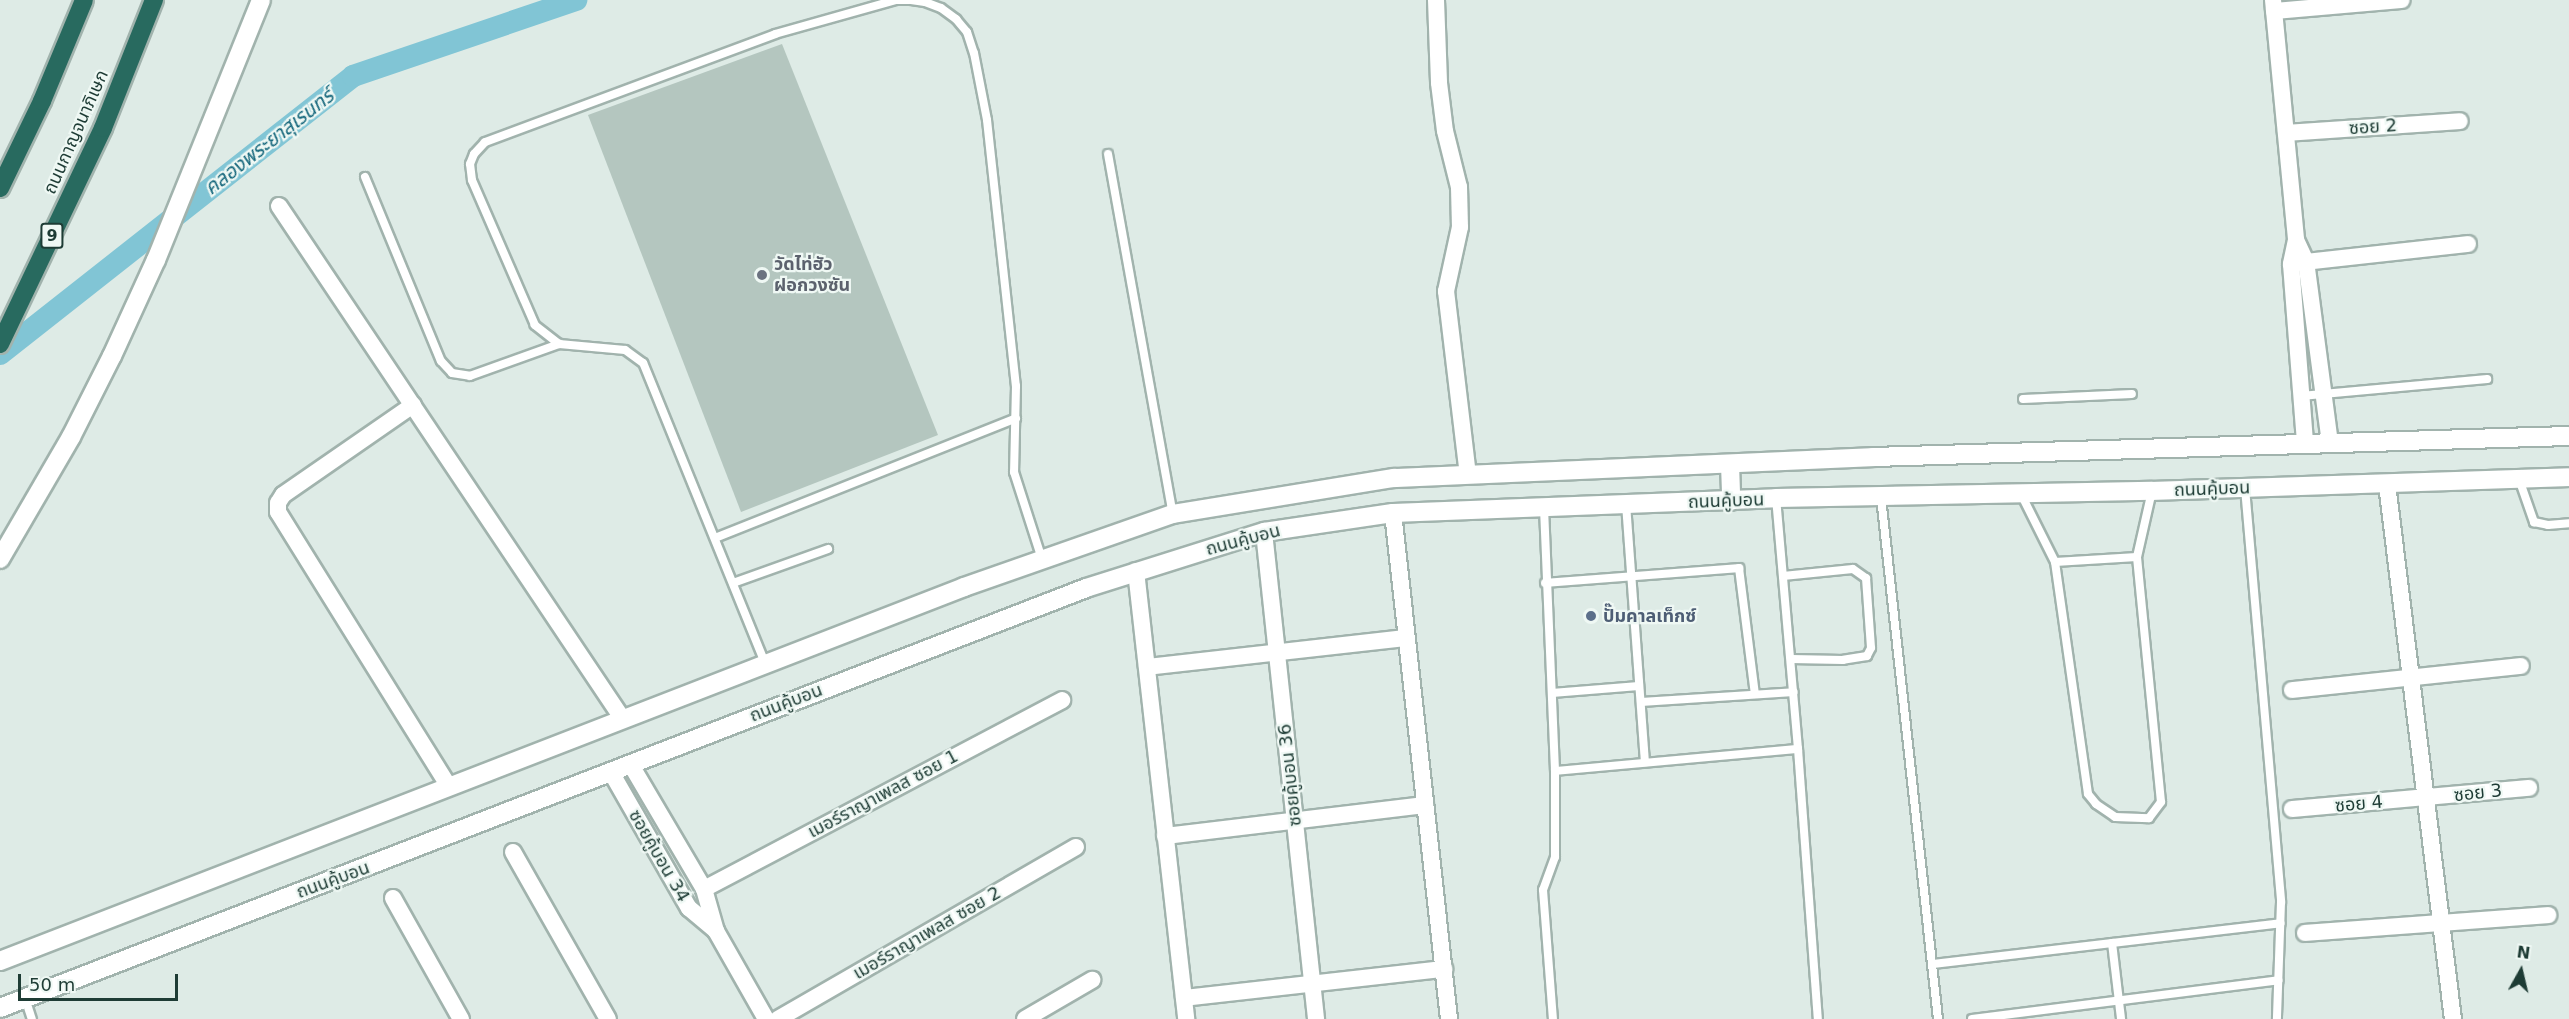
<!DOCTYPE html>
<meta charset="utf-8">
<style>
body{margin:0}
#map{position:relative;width:2569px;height:1019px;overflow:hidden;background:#deebe6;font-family:"DejaVu Sans","Noto Sans Thai",sans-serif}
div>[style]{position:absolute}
.canal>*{height:22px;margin:-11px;padding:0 11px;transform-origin:11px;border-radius:11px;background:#81c5d5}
.building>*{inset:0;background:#b4c6bf}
.roads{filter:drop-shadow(2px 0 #a1b3ad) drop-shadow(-2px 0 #a1b3ad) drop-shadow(0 2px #a1b3ad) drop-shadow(0 -2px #a1b3ad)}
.lane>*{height:8px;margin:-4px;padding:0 4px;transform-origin:4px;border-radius:4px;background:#fff}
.street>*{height:16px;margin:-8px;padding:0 8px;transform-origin:8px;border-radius:8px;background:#fff}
.secondary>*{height:18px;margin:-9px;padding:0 9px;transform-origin:9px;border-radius:9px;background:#fff}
.highway>*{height:18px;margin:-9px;padding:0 9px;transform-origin:9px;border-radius:9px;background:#286a5f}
.dots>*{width:16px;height:16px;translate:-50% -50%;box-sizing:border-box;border:3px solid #eff8f4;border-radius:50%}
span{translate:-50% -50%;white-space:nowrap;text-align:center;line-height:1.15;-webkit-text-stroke:4.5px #eff8f4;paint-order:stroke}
.shield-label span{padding:2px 4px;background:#eff8f4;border:2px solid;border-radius:4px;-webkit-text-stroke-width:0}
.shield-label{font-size:16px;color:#1e3c35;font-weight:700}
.street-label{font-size:18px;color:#1e3c35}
.worship-label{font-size:18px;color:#5b616d;font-weight:700}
.left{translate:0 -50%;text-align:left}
.service-label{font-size:18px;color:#4e5e75;font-weight:700}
.water-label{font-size:20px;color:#15677c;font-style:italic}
.north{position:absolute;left:2491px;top:941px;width:60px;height:60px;-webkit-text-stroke:4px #eff8f4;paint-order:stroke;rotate:8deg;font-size:16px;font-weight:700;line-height:24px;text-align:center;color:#1e3c35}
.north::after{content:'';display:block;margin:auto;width:21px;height:27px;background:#1e3c35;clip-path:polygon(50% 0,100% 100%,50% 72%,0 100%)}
.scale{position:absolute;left:18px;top:974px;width:160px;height:27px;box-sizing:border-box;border:3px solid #1e3c35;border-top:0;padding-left:8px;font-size:18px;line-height:21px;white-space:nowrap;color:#1e3c35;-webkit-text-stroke:4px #eff8f4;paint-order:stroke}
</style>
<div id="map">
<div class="canal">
<div style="left:0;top:354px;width:449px;rotate:-38.2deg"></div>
<div style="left:353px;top:76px;width:236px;rotate:-18.8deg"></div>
</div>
<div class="building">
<div style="clip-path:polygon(782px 44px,938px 435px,741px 512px,588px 115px)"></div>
</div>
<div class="roads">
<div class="lane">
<div style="left:911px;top:0;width:14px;rotate:8deg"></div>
<div style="left:925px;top:2px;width:17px;rotate:21deg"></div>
<div style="left:941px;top:8px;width:19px;rotate:36deg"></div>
<div style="left:956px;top:19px;width:17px;rotate:50deg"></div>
<div style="left:967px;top:32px;width:22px;rotate:72deg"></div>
<div style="left:974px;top:53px;width:68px;rotate:79deg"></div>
<div style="left:987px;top:120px;width:268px;rotate:83.8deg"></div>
<div style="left:1016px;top:386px;width:86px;rotate:91.3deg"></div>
<div style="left:1014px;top:472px;width:91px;rotate:72.2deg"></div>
<div style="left:1108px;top:154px;width:366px;rotate:79.8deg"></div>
<div style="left:365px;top:177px;width:199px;rotate:67.6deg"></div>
<div style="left:441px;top:361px;width:16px;rotate:47deg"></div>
<div style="left:452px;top:373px;width:18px;rotate:9deg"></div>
<div style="left:470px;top:376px;width:95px;rotate:-19.8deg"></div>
<div style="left:2301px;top:396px;width:187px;rotate:-5.2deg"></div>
<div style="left:2023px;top:399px;width:109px;rotate:-2.6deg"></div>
<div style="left:2519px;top:479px;width:46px;rotate:70.8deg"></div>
<div style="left:2534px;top:522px;width:14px;rotate:12deg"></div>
<div style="left:2548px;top:525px;width:21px;rotate:-5deg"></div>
<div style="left:2245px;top:488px;width:416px;rotate:85deg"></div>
<div style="left:2281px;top:902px;width:117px;rotate:92deg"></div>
<div style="left:2021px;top:494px;width:76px;rotate:63.4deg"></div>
<div style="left:2055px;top:562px;width:82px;rotate:-3.5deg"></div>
<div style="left:1881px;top:497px;width:525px;rotate:83.77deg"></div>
<div style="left:1626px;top:504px;width:259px;rotate:85.8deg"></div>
<div style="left:1544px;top:508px;width:263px;rotate:87.6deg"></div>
<div style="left:1555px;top:771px;width:86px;rotate:90deg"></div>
<div style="left:1555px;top:857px;width:35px;rotate:110deg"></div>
<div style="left:1543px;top:890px;width:129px;rotate:85.6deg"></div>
<div style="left:715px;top:538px;width:324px;rotate:-21.7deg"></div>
<div style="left:2055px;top:562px;width:234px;rotate:81.9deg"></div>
<div style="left:2088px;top:794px;width:13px;rotate:51deg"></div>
<div style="left:2096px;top:804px;width:23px;rotate:34deg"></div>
<div style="left:2115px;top:817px;width:34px;rotate:2deg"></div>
<div style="left:2149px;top:818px;width:20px;rotate:-53deg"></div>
<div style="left:2161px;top:802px;width:246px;rotate:-95.6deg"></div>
<div style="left:2137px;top:557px;width:68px;rotate:-77.2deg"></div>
<div style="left:1783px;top:576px;width:70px;rotate:-5.7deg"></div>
<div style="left:1853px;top:569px;width:16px;rotate:35deg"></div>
<div style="left:1866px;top:578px;width:70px;rotate:85.9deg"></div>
<div style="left:1871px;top:648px;width:9px;rotate:117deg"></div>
<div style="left:1867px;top:656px;width:24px;rotate:171deg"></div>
<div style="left:1843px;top:660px;width:52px;rotate:-178.9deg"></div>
<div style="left:733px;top:583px;width:101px;rotate:-19.7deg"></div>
<div style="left:1545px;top:583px;width:195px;rotate:-4.4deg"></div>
<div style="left:1739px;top:568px;width:127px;rotate:82.8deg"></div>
<div style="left:765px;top:663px;width:324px;rotate:-112.1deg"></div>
<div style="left:643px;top:363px;width:22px;rotate:-144deg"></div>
<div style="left:625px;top:350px;width:66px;rotate:-174.8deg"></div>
<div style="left:559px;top:344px;width:31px;rotate:-142deg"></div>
<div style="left:535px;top:325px;width:158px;rotate:-113.5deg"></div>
<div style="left:472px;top:180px;width:16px;rotate:-97deg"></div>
<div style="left:470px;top:164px;width:11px;rotate:-68deg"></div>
<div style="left:474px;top:154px;width:16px;rotate:-47deg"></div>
<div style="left:485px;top:142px;width:309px;rotate:-20.4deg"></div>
<div style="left:775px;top:34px;width:126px;rotate:-15.7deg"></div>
<div style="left:896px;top:0;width:13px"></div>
<div style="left:1552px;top:693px;width:87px;rotate:-4.6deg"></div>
<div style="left:1641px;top:702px;width:153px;rotate:-3.7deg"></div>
<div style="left:1798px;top:749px;width:271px;rotate:85.8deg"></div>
<div style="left:1555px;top:771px;width:244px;rotate:-5.2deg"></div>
<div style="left:1798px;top:749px;width:252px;rotate:-95deg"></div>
<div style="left:2112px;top:943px;width:77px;rotate:83.2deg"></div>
<div style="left:1933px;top:964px;width:350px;rotate:-6.7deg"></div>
<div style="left:25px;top:998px;width:22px;rotate:72deg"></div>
<div style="left:1972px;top:1019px;width:309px;rotate:-7.2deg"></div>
</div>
<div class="street">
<div style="left:1436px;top:0;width:83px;rotate:87.9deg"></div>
<div style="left:1439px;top:83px;width:48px;rotate:82.9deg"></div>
<div style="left:1445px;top:131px;width:58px;rotate:76deg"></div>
<div style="left:1459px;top:187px;width:40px;rotate:88.6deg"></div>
<div style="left:1460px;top:227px;width:66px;rotate:102.3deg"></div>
<div style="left:1446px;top:291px;width:185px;rotate:83.2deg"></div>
<div style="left:2273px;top:0;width:241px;rotate:84.5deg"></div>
<div style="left:2296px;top:240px;width:25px;rotate:102deg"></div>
<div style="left:2291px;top:264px;width:180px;rotate:85.5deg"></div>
<div style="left:2274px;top:11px;width:128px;rotate:-4.9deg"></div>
<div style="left:2286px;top:133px;width:174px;rotate:-3.9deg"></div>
<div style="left:279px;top:206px;width:616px;rotate:56.18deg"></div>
<div style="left:2296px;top:240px;width:23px;rotate:65deg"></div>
<div style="left:2306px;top:261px;width:184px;rotate:82.5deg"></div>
<div style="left:2296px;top:263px;width:173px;rotate:-6.3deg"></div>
<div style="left:413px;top:405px;width:158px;rotate:145.3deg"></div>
<div style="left:283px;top:495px;width:9px;rotate:122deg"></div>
<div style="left:278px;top:503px;width:9px;rotate:90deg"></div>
<div style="left:278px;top:512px;width:324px;rotate:58.1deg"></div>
<div style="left:2387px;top:484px;width:539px;rotate:82.97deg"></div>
<div style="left:1393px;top:513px;width:509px;rotate:83.68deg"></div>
<div style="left:1264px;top:532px;width:490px;rotate:83.9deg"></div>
<div style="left:1136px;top:571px;width:451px;rotate:83.6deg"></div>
<div style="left:1147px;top:667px;width:261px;rotate:-6.4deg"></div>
<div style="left:2292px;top:690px;width:230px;rotate:-6deg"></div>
<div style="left:631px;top:765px;width:144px;rotate:59.5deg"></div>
<div style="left:704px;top:889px;width:44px;rotate:74.1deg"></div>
<div style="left:716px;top:931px;width:101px;rotate:60.4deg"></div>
<div style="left:611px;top:772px;width:157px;rotate:60.2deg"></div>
<div style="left:689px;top:908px;width:35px;rotate:40deg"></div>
<div style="left:2292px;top:809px;width:238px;rotate:-5.1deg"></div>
<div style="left:1165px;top:836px;width:262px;rotate:-6.8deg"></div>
<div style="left:513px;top:852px;width:192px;rotate:60.4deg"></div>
<div style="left:704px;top:889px;width:405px;rotate:-27.8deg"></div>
<div style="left:393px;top:898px;width:139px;rotate:60.7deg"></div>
<div style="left:2305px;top:933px;width:244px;rotate:-4.2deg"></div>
<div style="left:1184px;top:998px;width:262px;rotate:-6.4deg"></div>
<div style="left:778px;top:1019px;width:344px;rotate:-30deg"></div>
<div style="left:1025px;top:1019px;width:78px;rotate:-30.2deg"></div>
</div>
<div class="secondary">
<div style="left:1730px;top:464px;width:37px;rotate:88deg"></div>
<div style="left:0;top:559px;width:141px;rotate:-59.8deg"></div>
<div style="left:71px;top:437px;width:91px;rotate:-63.2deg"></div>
<div style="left:112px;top:356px;width:106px;rotate:-65.4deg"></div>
<div style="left:156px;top:260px;width:280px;rotate:-68deg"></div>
<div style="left:0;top:961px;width:1034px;rotate:-21.2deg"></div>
<div style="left:964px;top:587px;width:221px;rotate:-19.3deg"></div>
<div style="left:1173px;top:514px;width:224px;rotate:-9.3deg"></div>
<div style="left:1394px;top:478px;width:479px;rotate:-2.5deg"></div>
<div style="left:1873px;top:457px;width:696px;rotate:-1.73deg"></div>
<div style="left:0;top:1008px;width:1164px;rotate:-21.14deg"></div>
<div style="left:1086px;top:588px;width:187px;rotate:-17.5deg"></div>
<div style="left:1264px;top:532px;width:130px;rotate:-8.4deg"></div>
<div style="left:1393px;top:513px;width:383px;rotate:-2.2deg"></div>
<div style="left:1776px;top:498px;width:376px;rotate:-1.1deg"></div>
<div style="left:2152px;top:491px;width:417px;rotate:-1.9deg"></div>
</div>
<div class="highway">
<div style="left:0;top:188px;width:97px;rotate:-64.2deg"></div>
<div style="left:42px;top:101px;width:109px;rotate:-67.4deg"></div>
<div style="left:0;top:344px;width:239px;rotate:-64.5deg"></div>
<div style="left:103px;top:128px;width:138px;rotate:-68.3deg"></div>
</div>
</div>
<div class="dots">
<div style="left:762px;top:275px;background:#6b7280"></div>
<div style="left:1591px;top:616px;background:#5c6f8a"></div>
</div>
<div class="shield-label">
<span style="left:52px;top:236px">9</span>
</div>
<div class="street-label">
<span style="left:2373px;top:127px;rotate:-4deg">ซอย 2</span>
<span style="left:76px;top:132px;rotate:-66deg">ถนนกาญจนาภิเษก</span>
<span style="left:2212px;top:489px;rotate:-2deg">ถนนคู้บอน</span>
<span style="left:1726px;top:501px;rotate:-2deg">ถนนคู้บอน</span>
<span style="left:1243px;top:540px;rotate:-15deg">ถนนคู้บอน</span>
<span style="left:786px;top:703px;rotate:-21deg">ถนนคู้บอน</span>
<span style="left:1290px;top:775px;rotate:-96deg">ซอยคู้บอน 36</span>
<span style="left:2478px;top:793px;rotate:-6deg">ซอย 3</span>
<span style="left:883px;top:794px;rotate:-28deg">เมอร์ราญาเพลส ซอย 1</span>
<span style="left:2359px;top:804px;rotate:-5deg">ซอย 4</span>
<span style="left:659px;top:856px;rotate:60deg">ซอยคู้บอน 34</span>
<span style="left:333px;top:880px;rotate:-20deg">ถนนคู้บอน</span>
<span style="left:927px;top:933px;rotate:-30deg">เมอร์ราญาเพลส ซอย 2</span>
</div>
<div class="worship-label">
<span class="left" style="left:774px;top:275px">วัดไท่ฮัว<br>ฝอกวงซัน</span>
</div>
<div class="service-label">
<span class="left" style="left:1603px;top:616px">ปั๊มคาลเท็กซ์</span>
</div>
<div class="water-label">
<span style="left:269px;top:142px;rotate:-38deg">คลองพระยาสุเรนทร์</span>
</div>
<div class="north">N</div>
<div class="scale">50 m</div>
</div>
